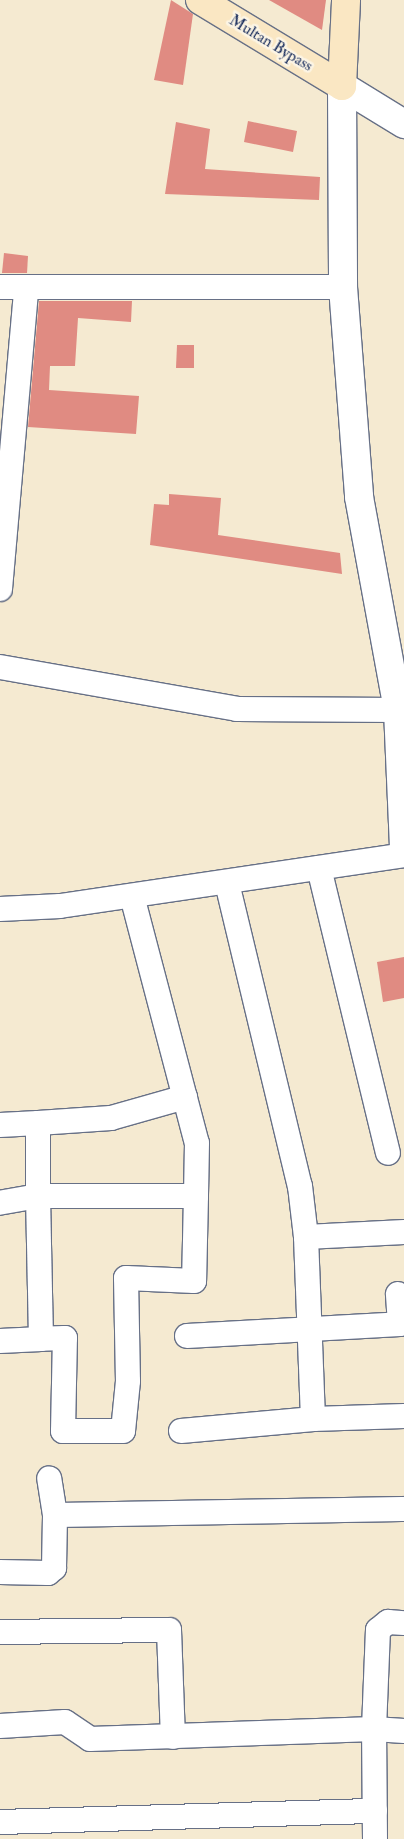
<!DOCTYPE html>
<style>
body{margin:0}
#map{position:relative;width:404px;height:1839px;overflow:hidden;background:#f5ead1;font-family:"IM FELL Double Pica",serif}
div>[style]{position:absolute}
.building>*{inset:0;background:#e08b82}
.roads{filter:drop-shadow(1px 0 #677086) drop-shadow(-1px 0 #677086) drop-shadow(0 1px #677086) drop-shadow(0 -1px #677086)}
.minor>*{height:24px;margin:-12px;padding:0 12px;transform-origin:12px;border-radius:12px;background:#fff}
.tertiary>*{height:28px;margin:-14px;padding:0 14px;transform-origin:14px;border-radius:14px;background:#fff}
.secondary>*{height:28px;margin:-14px;padding:0 14px;transform-origin:14px;border-radius:14px;background:#fae7c3}
span{translate:-50% -50%;white-space:nowrap;text-align:center;line-height:1.15;-webkit-text-stroke:5px #fcf5e5;paint-order:stroke}
.street-label{font-size:16px;color:#1b2f5e}
</style>
<div id="map">
<div class="building">
<div style="clip-path:polygon(171px 0,193px 14px,183px 85px,154px 80px)"></div>
<div style="clip-path:polygon(269px 0,326px 0,322px 30px)"></div>
<div style="clip-path:polygon(248px 121px,297px 131px,293px 152px,244px 142px)"></div>
<div style="clip-path:polygon(176px 122px,210px 129px,205px 169px,320px 177px,319px 200px,165px 194px)"></div>
<div style="clip-path:polygon(4px 253px,28px 256px,27px 273px,2px 273px)"></div>
<div style="clip-path:polygon(39px 301px,132px 301px,131px 322px,78px 318px,75px 366px,50px 366px,49px 390px,139px 396px,136px 434px,28px 427px)"></div>
<div style="clip-path:polygon(177px 345px,194px 345px,194px 368px,176px 368px)"></div>
<div style="clip-path:polygon(169px 494px,221px 498px,218px 535px,340px 553px,342px 574px,150px 545px,154px 504px,169px 505px)"></div>
<div style="clip-path:polygon(404px 957px,404px 998px,383px 1002px,377px 962px)"></div>
</div>
<div class="roads">
<div class="minor">
<div style="left:0;top:287px;width:343px"></div>
<div style="left:0;top:589px;width:301px;rotate:-85deg"></div>
<div style="left:0;top:667px;width:241px;rotate:10deg"></div>
<div style="left:237px;top:709px;width:161px;rotate:0.4deg"></div>
<div style="left:319px;top:868px;width:293px;rotate:76.4deg"></div>
<div style="left:227px;top:883px;width:312px;rotate:76.5deg"></div>
<div style="left:300px;top:1186px;width:51px;rotate:83.3deg"></div>
<div style="left:306px;top:1237px;width:98px;rotate:-2.9deg"></div>
<div style="left:132px;top:896px;width:255px;rotate:75.3deg"></div>
<div style="left:197px;top:1143px;width:53px;rotate:91.1deg"></div>
<div style="left:196px;top:1196px;width:85px;rotate:91.3deg"></div>
<div style="left:194px;top:1281px;width:68px;rotate:-177.5deg"></div>
<div style="left:126px;top:1278px;width:103px;rotate:88.9deg"></div>
<div style="left:128px;top:1381px;width:50px;rotate:95.7deg"></div>
<div style="left:123px;top:1431px;width:60px;rotate:180deg"></div>
<div style="left:63px;top:1431px;width:93px;rotate:-88.8deg"></div>
<div style="left:65px;top:1338px;width:24px;rotate:178deg"></div>
<div style="left:41px;top:1339px;width:143px;rotate:-91.2deg"></div>
<div style="left:38px;top:1196px;width:158px"></div>
<div style="left:0;top:909px;width:60px;rotate:-2.9deg"></div>
<div style="left:60px;top:906px;width:348px;rotate:-8.4deg"></div>
<div style="left:38px;top:1123px;width:73px;rotate:-3.9deg"></div>
<div style="left:111px;top:1118px;width:77px;rotate:-15.8deg"></div>
<div style="left:0;top:1125px;width:38px;rotate:-3deg"></div>
<div style="left:38px;top:1123px;width:73px;rotate:90deg"></div>
<div style="left:38px;top:1196px;width:39px;rotate:170deg"></div>
<div style="left:306px;top:1237px;width:182px;rotate:87.8deg"></div>
<div style="left:313px;top:1419px;width:91px;rotate:-1.9deg"></div>
<div style="left:187px;top:1336px;width:213px;rotate:-3.2deg"></div>
<div style="left:400px;top:1324px;width:30px;rotate:-94deg"></div>
<div style="left:0;top:1341px;width:41px;rotate:-2.8deg"></div>
<div style="left:181px;top:1431px;width:133px;rotate:-5.2deg"></div>
<div style="left:55px;top:1515px;width:349px;rotate:-1deg"></div>
<div style="left:0;top:1572px;width:48px;rotate:1.2deg"></div>
<div style="left:48px;top:1573px;width:8px;rotate:-40deg"></div>
<div style="left:54px;top:1568px;width:53px;rotate:-88.9deg"></div>
<div style="left:55px;top:1515px;width:37px;rotate:-99deg"></div>
<div style="left:0;top:1632px;width:169px;rotate:-0.7deg"></div>
<div style="left:169px;top:1630px;width:107px;rotate:87.9deg"></div>
<div style="left:0;top:1726px;width:65px;rotate:-3.5deg"></div>
<div style="left:65px;top:1722px;width:30px;rotate:34deg"></div>
<div style="left:90px;top:1739px;width:284px;rotate:-2deg"></div>
<div style="left:374px;top:1729px;width:99px;rotate:-87.7deg"></div>
<div style="left:378px;top:1630px;width:13px;rotate:-39deg"></div>
<div style="left:388px;top:1622px;width:16px;rotate:4deg"></div>
<div style="left:0;top:1822px;width:375px;rotate:-1.7deg"></div>
<div style="left:375px;top:1839px;width:110px;rotate:-90.5deg"></div>
<div style="left:374px;top:1729px;width:30px;rotate:4deg"></div>
</div>
<div class="tertiary">
<div style="left:342px;top:86px;width:201px;rotate:89.7deg"></div>
<div style="left:343px;top:287px;width:211px;rotate:85.6deg"></div>
<div style="left:359px;top:497px;width:217px;rotate:79.6deg"></div>
<div style="left:398px;top:710px;width:139px;rotate:87.5deg"></div>
<div style="left:342px;top:86px;width:73px;rotate:31.5deg"></div>
</div>
<div class="secondary">
<div style="left:200px;top:0;width:166px;rotate:31.2deg"></div>
<div style="left:342px;top:86px;width:86px;rotate:-87.3deg"></div>
</div>
</div>
<div class="street-label">
<span style="left:271px;top:43px;rotate:31deg">Multan Bypass</span>
</div>
</div>
